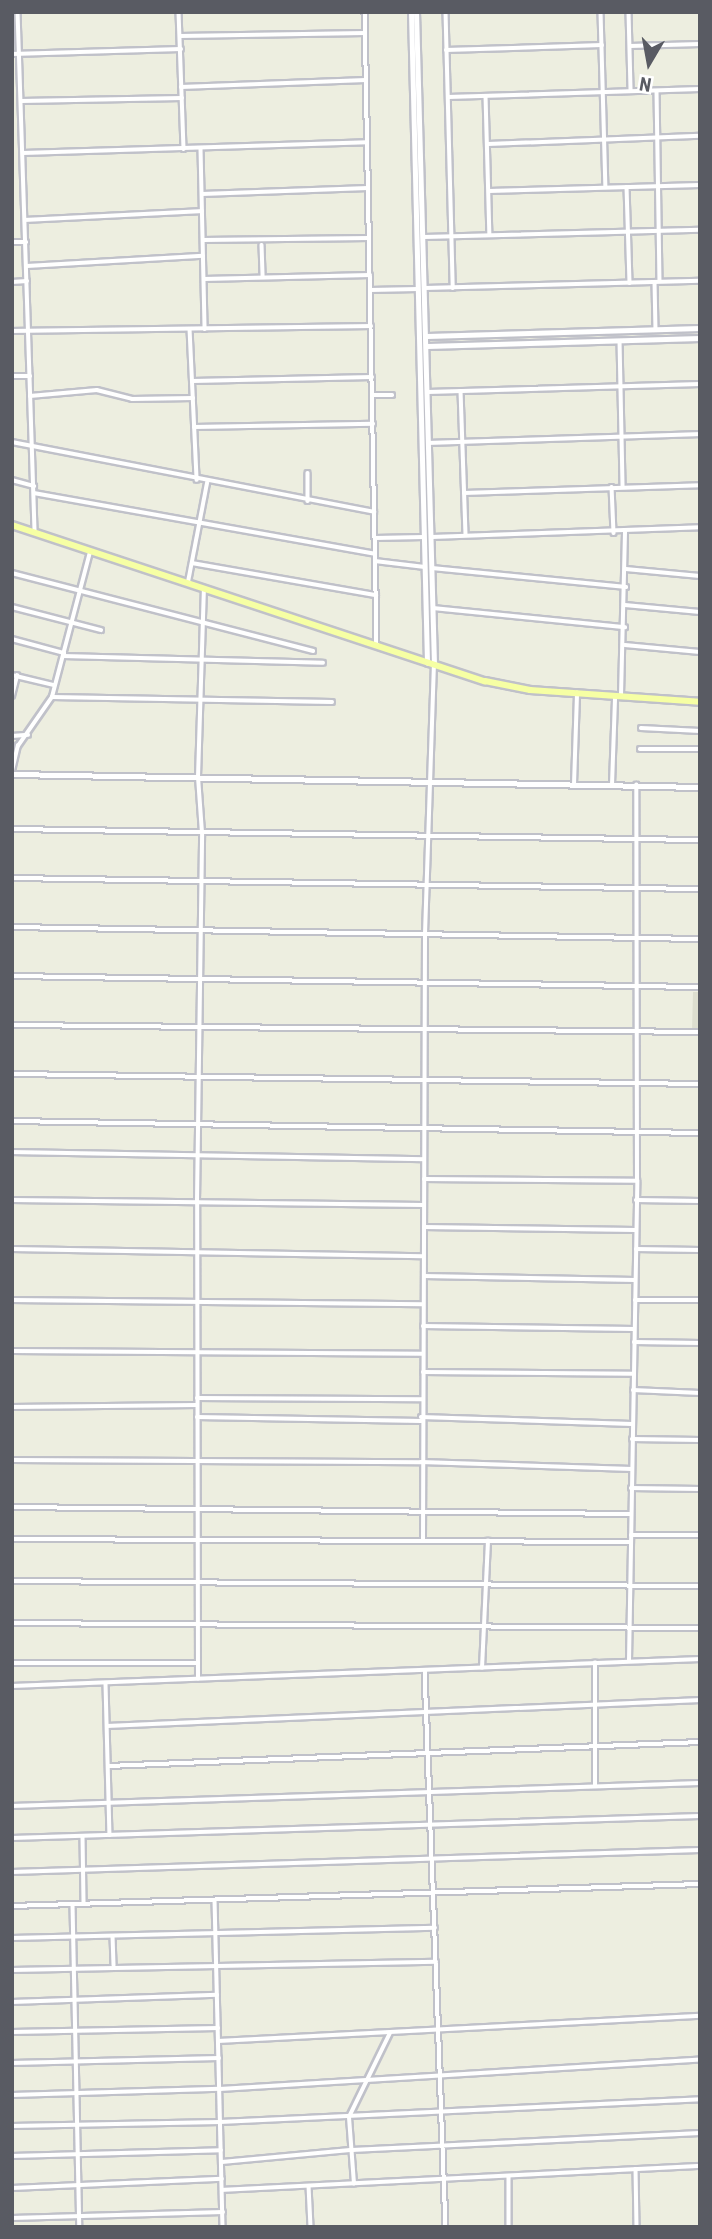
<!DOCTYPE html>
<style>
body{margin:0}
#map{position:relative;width:712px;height:2239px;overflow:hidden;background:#edeee0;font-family:"Roboto Condensed",sans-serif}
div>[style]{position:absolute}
.education>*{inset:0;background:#dddecf}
.roads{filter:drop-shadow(2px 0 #c0c1c9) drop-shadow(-2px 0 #c0c1c9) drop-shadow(0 2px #c0c1c9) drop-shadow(0 -2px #c0c1c9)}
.street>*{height:3.5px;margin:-1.75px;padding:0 1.75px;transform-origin:1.75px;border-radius:1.75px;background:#fff}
.secondary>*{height:5px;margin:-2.5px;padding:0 2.5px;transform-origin:2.5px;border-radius:2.5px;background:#fff}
.primary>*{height:6px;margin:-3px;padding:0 3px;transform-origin:3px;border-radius:3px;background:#f6ffa4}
span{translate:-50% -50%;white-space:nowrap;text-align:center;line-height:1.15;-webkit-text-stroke:6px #fff;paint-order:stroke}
.frame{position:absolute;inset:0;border:14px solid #595b63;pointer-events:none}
.north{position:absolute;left:614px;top:28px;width:70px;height:70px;-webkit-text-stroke:5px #fff;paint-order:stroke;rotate:190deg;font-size:19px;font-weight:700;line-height:28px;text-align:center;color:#595b63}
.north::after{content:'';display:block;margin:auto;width:24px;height:32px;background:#595b63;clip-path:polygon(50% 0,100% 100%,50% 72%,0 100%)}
</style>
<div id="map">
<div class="education">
<div style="clip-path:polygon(693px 992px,700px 992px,700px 1031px,692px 1031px)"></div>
</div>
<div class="roads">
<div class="street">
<div style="left:18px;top:12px;width:519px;rotate:88.12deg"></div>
<div style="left:179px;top:12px;width:137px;rotate:87.9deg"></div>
<div style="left:365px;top:12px;width:632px;rotate:88.91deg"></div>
<div style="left:446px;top:12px;width:276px;rotate:88.5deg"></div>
<div style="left:601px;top:12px;width:175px;rotate:88.4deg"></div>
<div style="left:629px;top:12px;width:79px;rotate:88.5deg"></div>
<div style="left:180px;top:36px;width:185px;rotate:-0.9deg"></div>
<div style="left:630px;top:46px;width:70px;rotate:-1.6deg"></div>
<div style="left:446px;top:50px;width:156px;rotate:-1.8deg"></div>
<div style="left:12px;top:54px;width:169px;rotate:-1.7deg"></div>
<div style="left:181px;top:87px;width:185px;rotate:-2.2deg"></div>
<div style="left:657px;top:91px;width:190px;rotate:89.1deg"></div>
<div style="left:486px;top:96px;width:139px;rotate:88.4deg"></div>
<div style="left:448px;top:97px;width:252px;rotate:-1.8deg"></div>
<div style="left:21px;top:101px;width:161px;rotate:-1.1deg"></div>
<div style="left:488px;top:144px;width:212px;rotate:-2.2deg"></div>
<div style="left:201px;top:149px;width:180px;rotate:88.7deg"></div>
<div style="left:23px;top:153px;width:344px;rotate:-1.8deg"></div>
<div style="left:627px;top:187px;width:96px;rotate:88.2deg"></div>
<div style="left:489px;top:191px;width:211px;rotate:-1.6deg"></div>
<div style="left:202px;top:194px;width:166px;rotate:-2.1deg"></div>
<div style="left:26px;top:220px;width:176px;rotate:-2.9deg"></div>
<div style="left:424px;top:237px;width:276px;rotate:-1.5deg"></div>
<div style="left:203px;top:240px;width:166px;rotate:-0.7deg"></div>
<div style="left:12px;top:242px;width:14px"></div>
<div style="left:262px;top:245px;width:32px;rotate:88deg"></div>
<div style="left:27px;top:266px;width:176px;rotate:-3.3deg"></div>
<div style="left:204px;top:279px;width:166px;rotate:-1.4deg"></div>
<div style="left:12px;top:282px;width:15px;rotate:-4deg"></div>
<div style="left:655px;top:282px;width:47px;rotate:88.8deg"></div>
<div style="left:425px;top:288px;width:275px;rotate:-1.5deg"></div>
<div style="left:370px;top:290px;width:48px;rotate:-1.2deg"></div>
<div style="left:190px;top:329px;width:151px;rotate:87.3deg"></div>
<div style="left:12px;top:331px;width:359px;rotate:-0.8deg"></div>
<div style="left:620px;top:341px;width:146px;rotate:88.8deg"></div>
<div style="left:12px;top:376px;width:18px"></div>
<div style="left:193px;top:381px;width:179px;rotate:-1.3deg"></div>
<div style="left:461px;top:391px;width:144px;rotate:88deg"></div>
<div style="left:428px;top:392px;width:272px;rotate:-1.7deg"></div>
<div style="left:372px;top:395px;width:20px"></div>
<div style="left:30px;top:396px;width:67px;rotate:-5.1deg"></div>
<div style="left:97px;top:390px;width:36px;rotate:14deg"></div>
<div style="left:132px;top:399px;width:61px;rotate:-0.9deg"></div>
<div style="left:194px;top:427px;width:179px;rotate:-1deg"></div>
<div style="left:12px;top:442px;width:369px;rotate:10.9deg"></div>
<div style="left:429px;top:443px;width:271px;rotate:-1.9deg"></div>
<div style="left:308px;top:473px;width:28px;rotate:90deg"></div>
<div style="left:12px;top:480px;width:23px;rotate:15deg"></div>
<div style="left:612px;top:487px;width:46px;rotate:87.5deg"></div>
<div style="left:34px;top:493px;width:346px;rotate:10.1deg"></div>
<div style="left:464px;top:493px;width:236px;rotate:-1.9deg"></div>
<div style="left:432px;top:537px;width:268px;rotate:-2.1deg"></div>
<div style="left:375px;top:538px;width:49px;rotate:-1.2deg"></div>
<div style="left:375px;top:561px;width:50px;rotate:6.8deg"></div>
<div style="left:192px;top:563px;width:187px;rotate:9.9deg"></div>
<div style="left:432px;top:568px;width:195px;rotate:5.6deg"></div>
<div style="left:626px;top:569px;width:74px;rotate:5.4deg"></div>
<div style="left:12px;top:573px;width:311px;rotate:14.5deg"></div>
<div style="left:188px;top:582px;width:101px;rotate:-79.1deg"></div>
<div style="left:625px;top:605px;width:75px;rotate:5.3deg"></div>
<div style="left:12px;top:607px;width:92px;rotate:14.5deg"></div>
<div style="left:433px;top:608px;width:193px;rotate:5.7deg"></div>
<div style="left:12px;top:639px;width:54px;rotate:15.1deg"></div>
<div style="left:625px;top:645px;width:75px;rotate:5.3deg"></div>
<div style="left:63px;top:656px;width:260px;rotate:1.5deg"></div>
<div style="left:12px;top:675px;width:43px;rotate:13.4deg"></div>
<div style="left:12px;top:696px;width:21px;rotate:-76deg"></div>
<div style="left:621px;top:696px;width:164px;rotate:-88.6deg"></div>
<div style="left:52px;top:697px;width:280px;rotate:1deg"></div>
<div style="left:641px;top:728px;width:59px;rotate:2.9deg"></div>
<div style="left:12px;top:736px;width:16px;rotate:-4deg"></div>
<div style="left:640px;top:749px;width:60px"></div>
<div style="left:12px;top:771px;width:26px;rotate:-77deg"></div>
<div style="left:18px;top:746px;width:60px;rotate:-55.2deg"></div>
<div style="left:52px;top:697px;width:150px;rotate:-75.3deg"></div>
<div style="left:574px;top:785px;width:92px;rotate:-88.1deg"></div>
<div style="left:612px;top:785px;width:88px;rotate:-88deg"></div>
<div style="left:12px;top:829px;width:688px;rotate:0.92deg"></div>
<div style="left:12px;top:878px;width:688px;rotate:0.92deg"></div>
<div style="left:12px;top:927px;width:688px;rotate:1deg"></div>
<div style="left:12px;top:976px;width:688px;rotate:0.92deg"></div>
<div style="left:12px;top:1025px;width:688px;rotate:0.58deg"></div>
<div style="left:12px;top:1074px;width:688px;rotate:0.83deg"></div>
<div style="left:12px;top:1121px;width:688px;rotate:1deg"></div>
<div style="left:12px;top:1152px;width:412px;rotate:1deg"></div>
<div style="left:424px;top:1179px;width:213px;rotate:0.5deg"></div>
<div style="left:12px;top:1200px;width:412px;rotate:0.7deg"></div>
<div style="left:636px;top:1200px;width:64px;rotate:0.9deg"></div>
<div style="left:424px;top:1227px;width:211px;rotate:0.8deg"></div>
<div style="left:12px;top:1249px;width:411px;rotate:1deg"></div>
<div style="left:636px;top:1249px;width:64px;rotate:0.9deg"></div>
<div style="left:424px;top:1276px;width:211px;rotate:1.1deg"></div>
<div style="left:12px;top:1300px;width:411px;rotate:0.6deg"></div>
<div style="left:635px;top:1300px;width:65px"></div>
<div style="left:423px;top:1326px;width:211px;rotate:0.8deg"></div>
<div style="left:634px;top:1342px;width:66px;rotate:0.9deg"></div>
<div style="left:12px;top:1351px;width:411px;rotate:0.4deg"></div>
<div style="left:423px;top:1372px;width:211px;rotate:0.5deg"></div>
<div style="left:633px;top:1390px;width:67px;rotate:2.6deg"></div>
<div style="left:197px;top:1398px;width:225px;rotate:0.3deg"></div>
<div style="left:12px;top:1407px;width:185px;rotate:-0.6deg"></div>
<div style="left:197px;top:1417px;width:224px;rotate:1deg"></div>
<div style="left:421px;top:1417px;width:211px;rotate:1.9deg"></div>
<div style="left:632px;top:1439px;width:68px;rotate:0.8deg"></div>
<div style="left:12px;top:1460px;width:409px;rotate:0.3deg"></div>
<div style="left:421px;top:1462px;width:211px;rotate:1.9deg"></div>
<div style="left:631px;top:1488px;width:69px;rotate:0.8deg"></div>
<div style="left:12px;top:1507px;width:619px;rotate:0.65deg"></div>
<div style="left:631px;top:1535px;width:69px"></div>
<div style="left:12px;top:1539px;width:619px;rotate:0.28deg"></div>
<div style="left:423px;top:1541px;width:607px;rotate:-89.81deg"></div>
<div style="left:425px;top:934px;width:268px;rotate:-88.1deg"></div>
<div style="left:12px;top:1581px;width:688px;rotate:0.42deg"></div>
<div style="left:12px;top:1623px;width:688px;rotate:0.42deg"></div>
<div style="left:629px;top:1661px;width:480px;rotate:-89deg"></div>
<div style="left:637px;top:1181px;width:396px;rotate:-90.1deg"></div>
<div style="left:12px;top:1663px;width:186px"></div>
<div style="left:482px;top:1668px;width:127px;rotate:-87.3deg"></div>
<div style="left:425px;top:1671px;width:556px;rotate:87.84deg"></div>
<div style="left:198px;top:1679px;width:478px;rotate:-90.1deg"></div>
<div style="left:197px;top:1201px;width:368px;rotate:-89.2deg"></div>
<div style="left:202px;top:833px;width:56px;rotate:-94.1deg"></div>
<div style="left:198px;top:777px;width:188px;rotate:-88.2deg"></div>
<div style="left:106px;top:1684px;width:151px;rotate:88.5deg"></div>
<div style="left:12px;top:1686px;width:689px;rotate:-2.25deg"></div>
<div style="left:107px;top:1726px;width:594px;rotate:-2.51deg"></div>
<div style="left:108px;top:1766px;width:592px;rotate:-2.32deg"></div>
<div style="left:595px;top:1786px;width:123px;rotate:-90deg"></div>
<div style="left:12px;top:1806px;width:688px;rotate:-1.91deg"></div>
<div style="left:83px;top:1837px;width:67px;rotate:89.1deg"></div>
<div style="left:12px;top:1838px;width:688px;rotate:-1.83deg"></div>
<div style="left:12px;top:1872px;width:688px;rotate:-1.83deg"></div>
<div style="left:215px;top:1900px;width:327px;rotate:88.6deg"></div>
<div style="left:73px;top:1905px;width:322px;rotate:88.8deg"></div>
<div style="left:12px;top:1906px;width:688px;rotate:-1.83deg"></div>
<div style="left:113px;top:1936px;width:29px;rotate:88deg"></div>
<div style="left:12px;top:1938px;width:423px;rotate:-1.4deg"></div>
<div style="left:12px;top:1970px;width:424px;rotate:-1.1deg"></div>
<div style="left:12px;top:2002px;width:205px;rotate:-2deg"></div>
<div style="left:12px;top:2032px;width:206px;rotate:-1.1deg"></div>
<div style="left:218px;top:2041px;width:483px;rotate:-3deg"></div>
<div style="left:12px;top:2063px;width:207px;rotate:-1.4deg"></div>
<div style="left:12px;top:2095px;width:208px;rotate:-1.7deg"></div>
<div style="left:220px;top:2089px;width:481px;rotate:-3.5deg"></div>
<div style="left:12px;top:2126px;width:208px;rotate:-1.1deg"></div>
<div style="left:220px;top:2122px;width:481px;rotate:-2.7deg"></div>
<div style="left:12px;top:2156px;width:209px;rotate:-1.6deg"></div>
<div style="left:222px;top:2162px;width:131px;rotate:-5.3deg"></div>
<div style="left:352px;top:2150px;width:348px;rotate:-2.8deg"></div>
<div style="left:636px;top:2169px;width:58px;rotate:89deg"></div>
<div style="left:509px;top:2176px;width:51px;rotate:90deg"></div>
<div style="left:354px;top:2184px;width:67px;rotate:-94.3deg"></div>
<div style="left:349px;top:2117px;width:93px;rotate:-64deg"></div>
<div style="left:309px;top:2186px;width:41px;rotate:87.2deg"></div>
<div style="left:12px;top:2188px;width:210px;rotate:-2.5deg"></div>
<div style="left:222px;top:2190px;width:479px;rotate:-2.9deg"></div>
<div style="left:12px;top:2218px;width:211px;rotate:-1.6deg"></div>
</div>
<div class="secondary">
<div style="left:411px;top:12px;width:651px;rotate:88.59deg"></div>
<div style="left:416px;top:12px;width:654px;rotate:88.42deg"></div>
<div style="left:427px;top:336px;width:273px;rotate:-1.7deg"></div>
<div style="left:427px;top:346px;width:273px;rotate:-1.7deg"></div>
<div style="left:12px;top:774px;width:688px;rotate:1.08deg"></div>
</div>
<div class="primary">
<div style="left:12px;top:525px;width:498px;rotate:18.3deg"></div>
<div style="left:485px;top:681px;width:46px;rotate:11.3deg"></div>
<div style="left:530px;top:690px;width:170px;rotate:4deg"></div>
</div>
</div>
<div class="frame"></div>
<div class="north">N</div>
</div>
